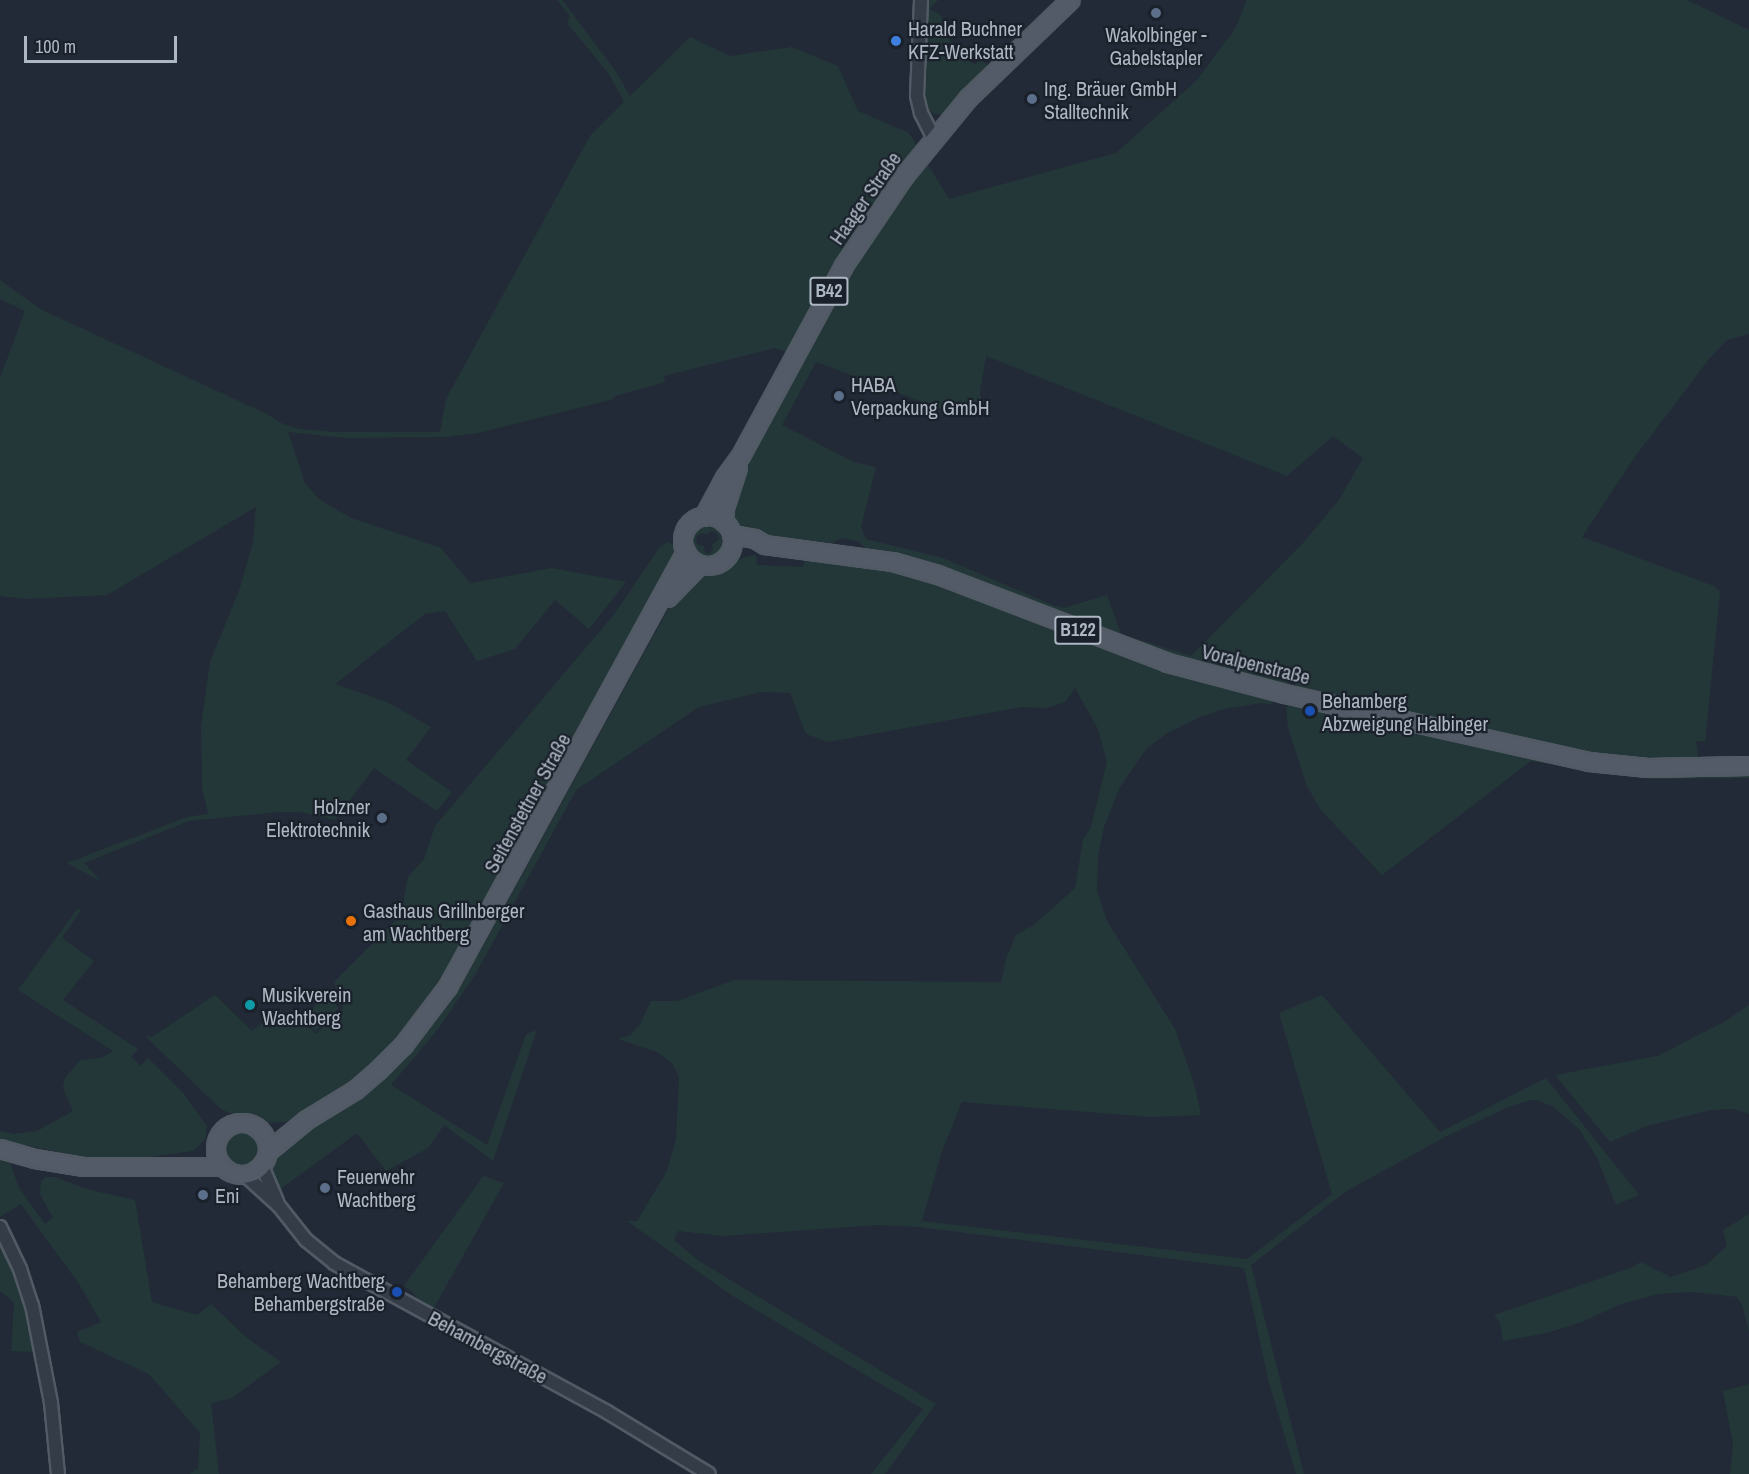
<!DOCTYPE html>
<meta charset="utf-8">
<style>
body{margin:0}
#map{position:relative;width:1749px;height:1474px;overflow:hidden;background:#212a36;font-family:"Archivo Narrow",sans-serif}
div>[style]{position:absolute}
.green>*{inset:0;background:#243738}
.round{border-radius:50%}
.roads{filter:drop-shadow(2px 0 #515a65) drop-shadow(-2px 0 #515a65) drop-shadow(0 2px #515a65) drop-shadow(0 -2px #515a65)}
.tertiary>*{height:12px;margin:-6px;padding:0 6px;transform-origin:6px;border-radius:6px;background:#343c47}
.primary>*{height:16px;margin:-8px;padding:0 8px;transform-origin:8px;border-radius:8px;background:#525b67}
.primary>.ring{margin:-8px;padding:0;box-sizing:content-box;background:none;border:16px solid #525b67;border-radius:50%}
.dots>*{width:16px;height:16px;translate:-50% -50%;box-sizing:border-box;border:3px solid #1a212b;border-radius:50%}
span{translate:-50% -50%;white-space:nowrap;text-align:center;line-height:1.15;-webkit-text-stroke:4.5px #1a212b;paint-order:stroke}
.shield-label span{padding:2px 4px;background:#1a212b;border:2px solid;border-radius:4px;-webkit-text-stroke-width:0}
.shield-label{font-size:18px;color:#aeb7c4;font-weight:700}
.poi-label{font-size:20px;color:#aeb7c4}
.left{translate:0 -50%;text-align:left}
.right{translate:-100% -50%;text-align:right}
.street-label{font-size:20px;color:#aeb7c4}
.scale{position:absolute;left:24px;top:36px;width:153px;height:27px;box-sizing:border-box;border:3px solid #aeb7c4;border-top:0;padding-left:8px;font-size:18px;line-height:21px;white-space:nowrap;color:#aeb7c4;-webkit-text-stroke:4px #1a212b;paint-order:stroke}
</style>
<div id="map">
<div class="green">
<div style="clip-path:polygon(evenodd,557px 0,562px 0,615px 70px,630px 96px,690px 37px,730px 56px,792px 47px,838px 66px,858px 111px,909px 133px,949px 199px,1116px 153px,1197px 80px,1235px 29px,1247px 0,1687px 0,1749px 30px,1749px 334px,1727px 340px,1709px 359px,1634px 458px,1582px 537px,1714px 586px,1720px 592px,1705px 742px,1696px 741px,1698px 758px,1694px 762px,1654px 762px,1506px 751px,1749px 770px,1749px 778px,1652px 779px,1531px 761px,1382px 875px,1320px 809px,1307px 786px,1288px 728px,1286px 707px,1290px 705px,1327px 714px,1340px 698px,1295px 686px,1296px 681px,1281px 686px,1241px 679px,1117px 637px,1114px 631px,1106px 628px,1103px 631px,918px 561px,865px 548px,859px 542px,842px 538px,832px 543px,753px 535px,741px 530px,731px 518px,736px 488px,800px 356px,775px 348px,664px 376px,665px 382px,615px 396px,614px 399px,478px 433px,447px 437px,345px 438px,288px 432px,305px 483px,320px 500px,351px 518px,441px 548px,470px 583px,552px 568px,626px 582px,589px 629px,555px 600px,515px 649px,477px 661px,445px 611px,425px 614px,335px 684px,387px 702px,431px 727px,406px 760px,452px 792px,437px 811px,374px 768px,335px 820px,301px 812px,278px 812px,189px 821px,84px 863px,102px 882px,67px 863px,187px 817px,208px 814px,202px 787px,201px 726px,210px 662px,240px 588px,253px 542px,256px 507px,107px 595px,25px 599px,0 596px,0 378px,25px 311px,0 299px,0 280px,40px 309px,269px 415px,283px 424px,299px 429px,334px 432px,440px 432px,446px 399px,590px 136px,624px 102px,609px 74px,567px 23px,570px 16px,557px 0,986px 356px,1287px 476px,1333px 436px,1363px 458px,1339px 500px,1303px 543px,1191px 656px,1121px 634px,1107px 595px,1064px 608px,1055px 606px,943px 558px,866px 539px,861px 527px,876px 467px,854px 462px,782px 425px,816px 362px,925px 403px,966px 417px,974px 415px,984px 409px,980px 393px,986px 356px)"></div>
<div style="clip-path:polygon(927px 0,938px 0,929px 9px,939px 14px,950px 27px,944px 34px,974px 65px,981px 59px,989px 67px,946px 113px,940px 115px,934px 114px,928px 108px,924px 91px)"></div>
<div style="clip-path:polygon(evenodd,708px 525px,718px 529px,724px 544px,714px 557px,703px 558px,691px 547px,691px 536px,698px 527px,708px 525px,711px 531px,717px 533px,719px 539px,712px 545px,713px 550px,708px 554px,705px 552px,704px 546px,697px 544px,696px 537px,701px 533px,707px 534px,711px 531px)"></div>
<div style="clip-path:polygon(668px 542px,677px 547px,678px 553px,438px 990px,415px 1019px,381px 1057px,338px 1092px,286px 1122px,267px 1123px,247px 1115px,229px 1113px,221px 1109px,145px 1036px,152px 1037px,215px 995px,252px 1031px,280px 1010px,291px 1021px,297px 1016px,316px 1034px,343px 1008px,334px 982px,401px 915px,408px 877px,424px 859px,435px 826px,616px 612px,659px 548px)"></div>
<div style="clip-path:polygon(756px 555px,757px 565px,803px 567px,805px 559px,875px 569px,924px 579px,961px 590px,1149px 665px,1271px 699px,1273px 705px,1261px 703px,1224px 709px,1200px 717px,1169px 732px,1147px 748px,1120px 787px,1104px 827px,1098px 855px,1097px 891px,1107px 921px,1175px 1029px,1194px 1083px,1201px 1115px,1151px 1117px,962px 1102px,942px 1151px,922px 1221px,1247px 1259px,1332px 1194px,1279px 1013px,1322px 995px,1440px 1132px,1546px 1078px,1639px 1195px,1616px 1205px,1597px 1158px,1579px 1129px,1554px 1107px,1536px 1100px,1530px 1100px,1506px 1108px,1445px 1137px,1363px 1182px,1345px 1192px,1251px 1265px,1304px 1474px,1296px 1474px,1269px 1383px,1244px 1268px,919px 1227px,877px 1225px,722px 1236px,678px 1231px,674px 1240px,699px 1261px,936px 1404px,885px 1474px,871px 1474px,923px 1409px,731px 1295px,627px 1221px,637px 1221px,667px 1171px,676px 1139px,679px 1077px,672px 1063px,657px 1052px,618px 1039px,630px 1035px,640px 1024px,651px 1001px,677px 1001px,734px 980px,1001px 982px,1006px 959px,1016px 935px,1035px 924px,1075px 888px,1083px 840px,1091px 827px,1107px 762px,1098px 729px,1075px 688px,1065px 702px,1047px 708px,1022px 707px,828px 742px,806px 734px,790px 693px,761px 692px,699px 707px,576px 790px,475px 975px,438px 1029px,391px 1085px,487px 1145px,526px 1034px,537px 1030px,493px 1161px,444px 1125px,428px 1148px,386px 1171px,357px 1133px,278px 1191px,272px 1175px,275px 1155px,300px 1134px,355px 1102px,381px 1080px,413px 1048px,442px 1011px,482px 948px,676px 595px,696px 576px,719px 571px,745px 557px)"></div>
<div style="clip-path:polygon(78px 908px,81px 910px,62px 938px,94px 961px,63px 1000px,138px 1049px,131px 1057px,141px 1066px,148px 1058px,184px 1094px,207px 1126px,205px 1139px,193px 1151px,127px 1160px,97px 1160px,0 1140px,0 1131px,14px 1134px,37px 1131px,73px 1111px,63px 1088px,65px 1078px,80px 1060px,101px 1058px,113px 1051px,18px 990px)"></div>
<div style="clip-path:polygon(326px 995px,339px 1008px,315px 1031px,302px 1019px)"></div>
<div style="clip-path:polygon(1749px 1005px,1749px 1114px,1735px 1109px,1711px 1110px,1647px 1126px,1610px 1142px,1555px 1075px,1657px 1056px,1724px 1022px)"></div>
<div class="round" style="left:224px;top:1129px;width:38px;height:38px"></div>
<div style="clip-path:polygon(0 1159px,10px 1162px,19px 1188px,45px 1224px,53px 1218px,40px 1194px,41px 1182px,45px 1177px,55px 1177px,86px 1189px,135px 1200px,152px 1302px,197px 1315px,211px 1304px,247px 1338px,281px 1362px,232px 1398px,211px 1403px,219px 1474px,190px 1474px,198px 1468px,200px 1433px,149px 1374px,80px 1342px,77px 1332px,101px 1322px,79px 1284px,21px 1204px,0 1217px)"></div>
<div style="clip-path:polygon(483px 1176px,504px 1183px,432px 1311px,419px 1303px,413px 1292px,404px 1286px)"></div>
<div style="clip-path:polygon(1749px 1214px,1749px 1332px,1743px 1308px,1737px 1297px,1693px 1292px,1658px 1294px,1621px 1304px,1582px 1322px,1547px 1333px,1503px 1341px,1500px 1323px,1494px 1315px,1630px 1268px,1641px 1262px,1671px 1277px,1706px 1265px,1727px 1246px,1723px 1230px)"></div>
<div style="clip-path:polygon(0 1236px,16px 1268px,39px 1352px,11px 1351px,14px 1302px,0 1291px)"></div>
<div style="clip-path:polygon(1749px 1384px,1749px 1474px,1730px 1474px,1733px 1444px,1723px 1391px)"></div>
</div>
<div class="roads">
<div class="tertiary">
<div style="left:921px;top:0;width:96px;rotate:92.4deg"></div>
<div style="left:917px;top:96px;width:17px;rotate:77deg"></div>
<div style="left:921px;top:113px;width:28px;rotate:63deg"></div>
<div style="left:262px;top:1166px;width:39px;rotate:67deg"></div>
<div style="left:245px;top:1175px;width:46px;rotate:42.4deg"></div>
<div style="left:279px;top:1206px;width:43px;rotate:51.5deg"></div>
<div style="left:306px;top:1240px;width:36px;rotate:39deg"></div>
<div style="left:334px;top:1263px;width:311px;rotate:28.6deg"></div>
<div style="left:607px;top:1412px;width:119px;rotate:31.3deg"></div>
<div style="left:0;top:1227px;width:47px;rotate:64.5deg"></div>
<div style="left:20px;top:1269px;width:38px;rotate:72deg"></div>
<div style="left:32px;top:1305px;width:100px;rotate:79deg"></div>
<div style="left:51px;top:1403px;width:71px;rotate:84.4deg"></div>
</div>
<div class="primary">
<div class="ring" style="left:683px;top:516px;width:34px;height:34px"></div>
<div style="left:704px;top:517px;width:44px;rotate:-61.7deg"></div>
<div style="left:725px;top:478px;width:27px;rotate:-54deg"></div>
<div style="left:741px;top:456px;width:216px;rotate:-61.5deg"></div>
<div style="left:844px;top:266px;width:107px;rotate:-56deg"></div>
<div style="left:904px;top:177px;width:102px;rotate:-50.6deg"></div>
<div style="left:969px;top:98px;width:141px;rotate:-43.9deg"></div>
<div style="left:724px;top:522px;width:14px;rotate:-86deg"></div>
<div style="left:725px;top:508px;width:42px;rotate:-72deg"></div>
<div style="left:732px;top:535px;width:23px;rotate:10deg"></div>
<div style="left:755px;top:539px;width:12px;rotate:31deg"></div>
<div style="left:765px;top:545px;width:129px;rotate:7.6deg"></div>
<div style="left:893px;top:562px;width:47px;rotate:16.1deg"></div>
<div style="left:938px;top:575px;width:246px;rotate:20.9deg"></div>
<div style="left:1168px;top:663px;width:121px;rotate:14.8deg"></div>
<div style="left:1285px;top:694px;width:312px;rotate:12.6deg"></div>
<div style="left:1589px;top:762px;width:59px;rotate:5.8deg"></div>
<div style="left:1648px;top:768px;width:101px;rotate:-1.1deg"></div>
<div style="left:668px;top:598px;width:46px;rotate:-45.9deg"></div>
<div class="ring" style="left:216px;top:1123px;width:36px;height:36px"></div>
<div style="left:0;top:1149px;width:36px;rotate:16deg"></div>
<div style="left:35px;top:1159px;width:50px;rotate:9.3deg"></div>
<div style="left:84px;top:1167px;width:139px"></div>
<div style="left:268px;top:1152px;width:50px;rotate:-39.4deg"></div>
<div style="left:307px;top:1120px;width:57px;rotate:-31.5deg"></div>
<div style="left:356px;top:1090px;width:29px;rotate:-41deg"></div>
<div style="left:378px;top:1071px;width:37px;rotate:-45deg"></div>
<div style="left:404px;top:1045px;width:73px;rotate:-52.8deg"></div>
<div style="left:448px;top:987px;width:496px;rotate:-61.3deg"></div>
</div>
</div>
<div class="dots">
<div style="left:1156px;top:13px;background:#5c6f8a"></div>
<div style="left:896px;top:41px;background:#3f7fe0"></div>
<div style="left:1032px;top:99px;background:#5c6f8a"></div>
<div style="left:839px;top:396px;background:#5c6f8a"></div>
<div style="left:1310px;top:711px;background:#1a4fb4"></div>
<div style="left:382px;top:818px;background:#5c6f8a"></div>
<div style="left:351px;top:921px;background:#e8710a"></div>
<div style="left:250px;top:1005px;background:#0f9aa8"></div>
<div style="left:325px;top:1188px;background:#5c6f8a"></div>
<div style="left:203px;top:1195px;background:#5c6f8a"></div>
<div style="left:397px;top:1292px;background:#1a4fb4"></div>
</div>
<div class="shield-label">
<span style="left:829px;top:291px">B42</span>
<span style="left:1078px;top:630px">B122</span>
</div>
<div class="poi-label">
<span class="left" style="left:908px;top:40px">Harald Buchner<br>KFZ-Werkstatt</span>
<span style="left:1156px;top:46px">Wakolbinger -<br>Gabelstapler</span>
<span class="left" style="left:1044px;top:100px">Ing. Bräuer GmbH<br>Stalltechnik</span>
<span class="left" style="left:851px;top:396px">HABA<br>Verpackung GmbH</span>
<span class="left" style="left:1322px;top:712px">Behamberg<br>Abzweigung Halbinger</span>
<span class="right" style="left:370px;top:818px">Holzner<br>Elektrotechnik</span>
<span class="left" style="left:363px;top:922px">Gasthaus Grillnberger<br>am Wachtberg</span>
<span class="left" style="left:262px;top:1006px">Musikverein<br>Wachtberg</span>
<span class="left" style="left:337px;top:1188px">Feuerwehr<br>Wachtberg</span>
<span class="left" style="left:215px;top:1195px">Eni</span>
<span class="right" style="left:385px;top:1292px">Behamberg Wachtberg<br>Behambergstraße</span>
</div>
<div class="street-label">
<span style="left:865px;top:198px;rotate:-55deg">Haager Straße</span>
<span style="left:1256px;top:664px;rotate:14deg">Voralpenstraße</span>
<span style="left:527px;top:803px;rotate:-61deg">Seitenstettner Straße</span>
<span style="left:488px;top:1347px;rotate:28deg">Behambergstraße</span>
</div>
<div class="scale">100 m</div>
</div>
